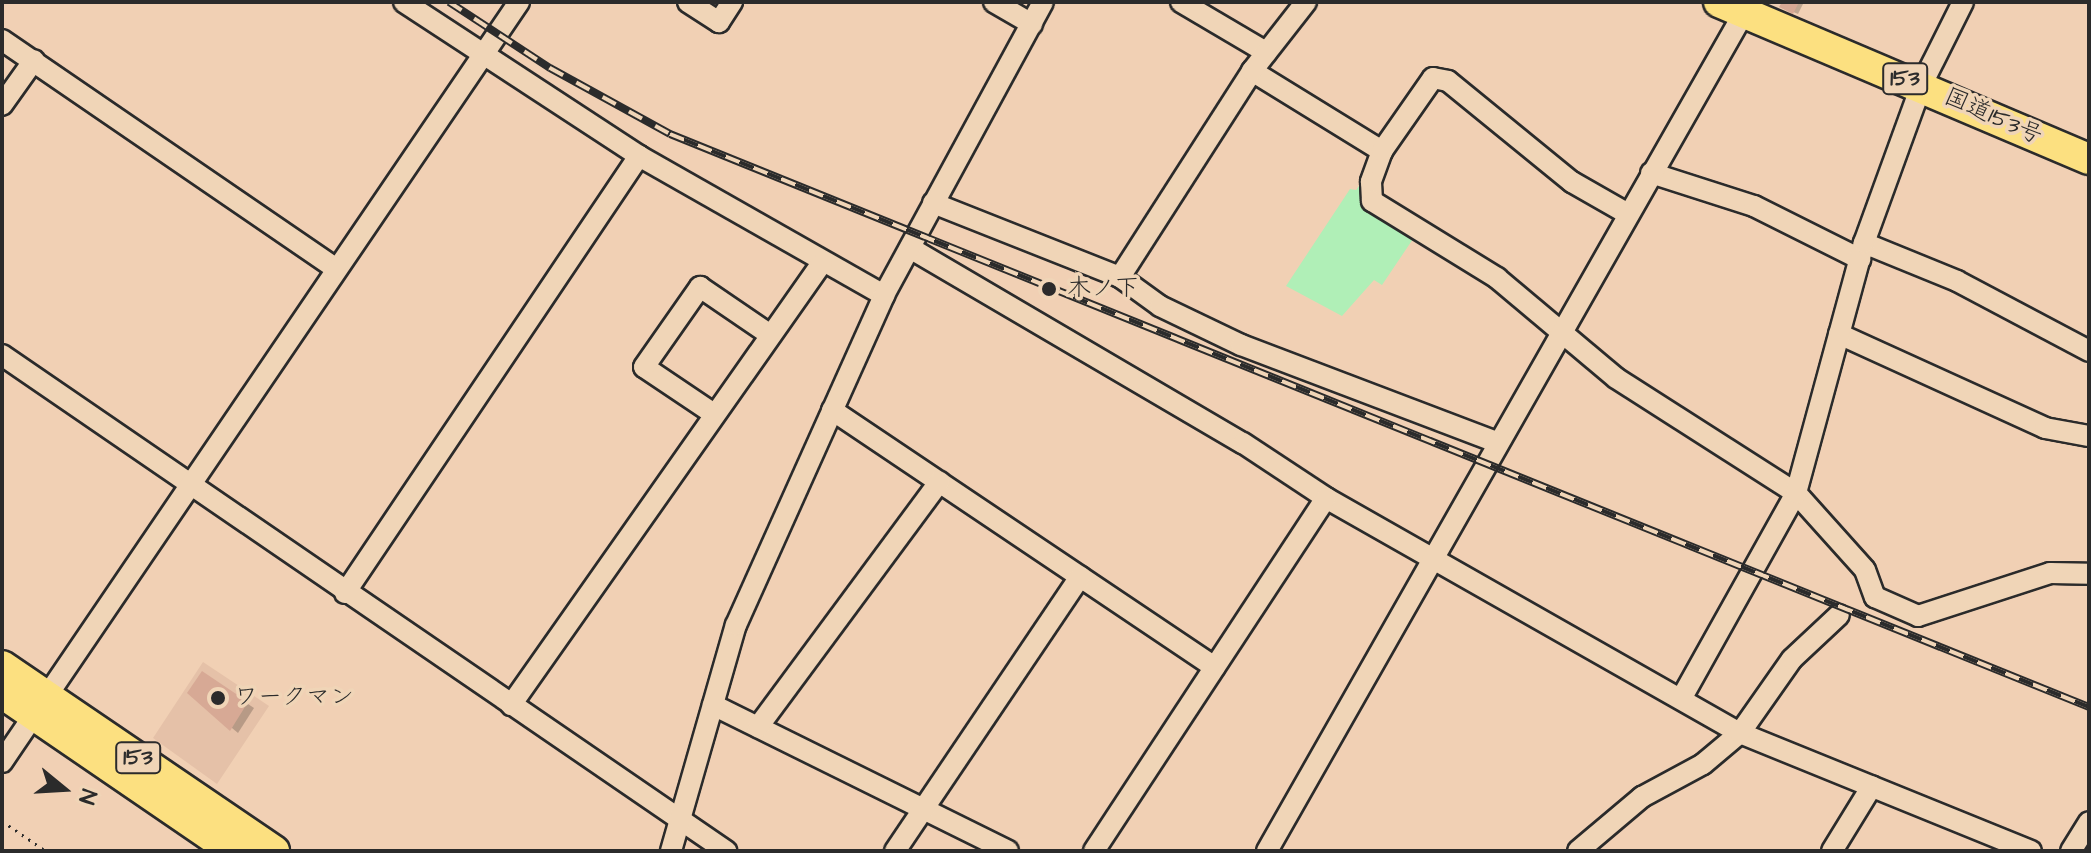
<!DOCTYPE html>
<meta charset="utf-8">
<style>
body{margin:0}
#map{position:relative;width:2091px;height:853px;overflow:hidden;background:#f1d0b4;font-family:"Architects Daughter","Klee One",sans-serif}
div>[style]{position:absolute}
.built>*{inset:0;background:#e5c1a8}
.green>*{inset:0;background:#b0efb7}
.shadow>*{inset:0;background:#0003}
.building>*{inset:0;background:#d7a995}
.path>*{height:3px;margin-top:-1.5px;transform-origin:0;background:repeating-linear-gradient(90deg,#2b2b2b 0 2px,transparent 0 8px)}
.roads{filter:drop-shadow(2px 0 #2b2b2b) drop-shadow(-2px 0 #2b2b2b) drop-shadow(0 2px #2b2b2b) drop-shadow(0 -2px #2b2b2b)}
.minor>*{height:20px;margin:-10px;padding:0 10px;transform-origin:10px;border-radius:10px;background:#f0d5b7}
.highway>*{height:30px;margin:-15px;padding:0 15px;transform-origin:15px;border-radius:15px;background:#fce080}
.rail>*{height:8px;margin-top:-4px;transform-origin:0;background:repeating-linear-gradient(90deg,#f0d5b7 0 15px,#2b2b2b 0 30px);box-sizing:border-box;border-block:2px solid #2b2b2b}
.dots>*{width:22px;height:22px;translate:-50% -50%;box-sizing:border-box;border:4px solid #f0d5b7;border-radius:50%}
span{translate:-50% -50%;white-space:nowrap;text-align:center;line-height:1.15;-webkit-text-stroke:7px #f0d5b7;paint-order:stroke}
.shield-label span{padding:2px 6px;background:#f0d5b7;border:2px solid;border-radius:6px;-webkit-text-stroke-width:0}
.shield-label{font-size:22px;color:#2b2b2b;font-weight:700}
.street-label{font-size:24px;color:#2b2b2b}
.poi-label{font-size:24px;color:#2b2b2b}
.left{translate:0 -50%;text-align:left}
.frame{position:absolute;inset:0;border:4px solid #2b2b2b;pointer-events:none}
.north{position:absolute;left:24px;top:749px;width:80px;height:80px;-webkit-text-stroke:6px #f0d5b7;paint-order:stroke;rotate:108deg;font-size:22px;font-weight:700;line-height:32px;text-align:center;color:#2b2b2b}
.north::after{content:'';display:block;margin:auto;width:28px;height:36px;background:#2b2b2b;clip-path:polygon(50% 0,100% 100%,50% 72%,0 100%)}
</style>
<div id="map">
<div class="built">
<div style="clip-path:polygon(203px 662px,269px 706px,217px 784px,153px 738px)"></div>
</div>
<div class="green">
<div style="clip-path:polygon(1373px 167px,1366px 202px,1413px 239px,1382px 285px,1374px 280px,1342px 316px,1286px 286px,1350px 189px,1356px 190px)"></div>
</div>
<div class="shadow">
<div style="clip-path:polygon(1784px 2px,1804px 2px,1798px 14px,1782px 7px)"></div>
<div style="clip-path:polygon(209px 678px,254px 708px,238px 733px,190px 693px)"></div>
</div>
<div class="building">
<div style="clip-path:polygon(1782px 2px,1799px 2px,1793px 14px,1779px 7px)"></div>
<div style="clip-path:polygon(202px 671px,248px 702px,230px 731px,187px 693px)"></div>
</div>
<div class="path">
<div style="left:2px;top:821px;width:53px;rotate:34.3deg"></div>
</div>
<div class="roads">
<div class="minor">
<div style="left:404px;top:2px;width:281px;rotate:33.2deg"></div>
<div style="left:639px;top:156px;width:282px;rotate:29.6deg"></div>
<div style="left:688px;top:2px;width:37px;rotate:33deg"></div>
<div style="left:719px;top:22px;width:24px;rotate:-57deg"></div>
<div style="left:994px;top:2px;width:44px;rotate:30.1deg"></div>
<div style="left:1181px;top:2px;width:99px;rotate:30.5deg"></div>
<div style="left:2px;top:40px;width:405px;rotate:34.4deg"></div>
<div style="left:1252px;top:71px;width:153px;rotate:31.6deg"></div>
<div style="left:1382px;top:151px;width:33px;rotate:110deg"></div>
<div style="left:1371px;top:182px;width:19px;rotate:87deg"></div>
<div style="left:1372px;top:201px;width:147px;rotate:31.6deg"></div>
<div style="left:1497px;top:278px;width:155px;rotate:40deg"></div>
<div style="left:1616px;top:378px;width:214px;rotate:32.6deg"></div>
<div style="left:1796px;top:493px;width:103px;rotate:48.1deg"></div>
<div style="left:1865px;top:570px;width:29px;rotate:70deg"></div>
<div style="left:1875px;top:597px;width:47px;rotate:23.8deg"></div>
<div style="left:1918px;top:616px;width:139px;rotate:-18deg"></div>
<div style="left:2050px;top:573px;width:39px;rotate:1deg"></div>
<div style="left:2px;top:105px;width:55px;rotate:-54.6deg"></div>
<div style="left:1382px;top:151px;width:89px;rotate:-55.1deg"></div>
<div style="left:1433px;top:78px;width:15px;rotate:11deg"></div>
<div style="left:1448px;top:81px;width:160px;rotate:39.2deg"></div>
<div style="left:1572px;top:182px;width:64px;rotate:29.7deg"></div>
<div style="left:1651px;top:173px;width:108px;rotate:17.8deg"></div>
<div style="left:1754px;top:206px;width:119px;rotate:26.6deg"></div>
<div style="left:933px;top:203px;width:201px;rotate:21.6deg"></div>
<div style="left:1120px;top:277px;width:49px;rotate:35.9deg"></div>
<div style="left:1160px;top:306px;width:90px;rotate:25.7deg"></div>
<div style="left:1241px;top:345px;width:274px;rotate:20.8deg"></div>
<div style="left:1864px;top:243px;width:100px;rotate:22.2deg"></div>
<div style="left:1957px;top:281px;width:149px;rotate:27.9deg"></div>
<div style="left:910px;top:248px;width:386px;rotate:30.4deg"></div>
<div style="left:1243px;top:443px;width:100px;rotate:33.5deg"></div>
<div style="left:1326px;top:498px;width:476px;rotate:29.6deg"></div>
<div style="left:1740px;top:733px;width:314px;rotate:22.1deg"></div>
<div style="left:1120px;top:277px;width:245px;rotate:-57.3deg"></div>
<div style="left:1252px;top:71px;width:88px;rotate:-52deg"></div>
<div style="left:1839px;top:334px;width:226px;rotate:24.5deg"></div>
<div style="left:2045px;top:428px;width:45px;rotate:10.3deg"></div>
<div style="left:2px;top:355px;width:878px;rotate:34.41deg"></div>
<div style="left:832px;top:410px;width:461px;rotate:33.9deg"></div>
<div style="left:714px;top:414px;width:84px;rotate:-146.1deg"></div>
<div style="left:644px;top:367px;width:98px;rotate:-55deg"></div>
<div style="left:700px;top:287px;width:83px;rotate:34.3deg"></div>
<div style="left:345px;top:593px;width:527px;rotate:-56.07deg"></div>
<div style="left:1681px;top:699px;width:236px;rotate:-60.8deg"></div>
<div style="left:1796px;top:493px;width:259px;rotate:-74.8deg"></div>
<div style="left:1864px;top:243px;width:167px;rotate:-70deg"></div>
<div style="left:1921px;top:86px;width:94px;rotate:-63.4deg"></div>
<div style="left:511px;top:705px;width:540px;rotate:-54.87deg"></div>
<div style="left:713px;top:705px;width:329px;rotate:26.3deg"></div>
<div style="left:758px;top:727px;width:305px;rotate:-53.5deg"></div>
<div style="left:2px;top:762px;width:919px;rotate:-55.77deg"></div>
<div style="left:671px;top:851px;width:235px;rotate:-74deg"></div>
<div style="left:736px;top:625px;width:362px;rotate:-65.8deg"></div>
<div style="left:884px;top:295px;width:333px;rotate:-61.5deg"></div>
<div style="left:895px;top:851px;width:331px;rotate:-56deg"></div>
<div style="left:1094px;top:851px;width:422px;rotate:-56.7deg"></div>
<div style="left:1267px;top:851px;width:977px;rotate:-60.36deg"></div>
<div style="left:1578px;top:851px;width:84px;rotate:-40.2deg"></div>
<div style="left:1642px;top:797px;width:69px;rotate:-28.4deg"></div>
<div style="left:1703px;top:764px;width:48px;rotate:-40deg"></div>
<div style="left:1740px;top:733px;width:90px;rotate:-54.9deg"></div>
<div style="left:1792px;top:659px;width:64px;rotate:-43.1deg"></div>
<div style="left:1832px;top:851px;width:76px;rotate:-58.4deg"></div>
<div style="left:2071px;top:851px;width:34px;rotate:-58deg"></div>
</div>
<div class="highway">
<div style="left:1719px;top:2px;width:402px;rotate:23deg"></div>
<div style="left:2px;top:666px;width:329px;rotate:34.2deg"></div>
<div style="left:2px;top:693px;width:280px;rotate:34.4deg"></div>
</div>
</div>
<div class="rail">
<div style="left:449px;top:2px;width:121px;rotate:33.2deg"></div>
<div style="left:550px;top:68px;width:137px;rotate:28.8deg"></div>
<div style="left:670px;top:134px;width:1530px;rotate:21.99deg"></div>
</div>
<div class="dots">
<div style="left:1049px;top:289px;background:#2b2b2b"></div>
<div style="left:218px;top:698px;background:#2b2b2b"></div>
</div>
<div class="shield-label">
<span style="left:1905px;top:79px">153</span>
<span style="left:138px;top:758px">153</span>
</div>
<div class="street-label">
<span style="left:1993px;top:117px;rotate:24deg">国道153号</span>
</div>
<div class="poi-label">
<span class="left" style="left:1067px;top:289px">木ノ下</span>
<span class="left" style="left:234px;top:698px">ワークマン</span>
</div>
<div class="frame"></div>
<div class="north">N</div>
</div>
